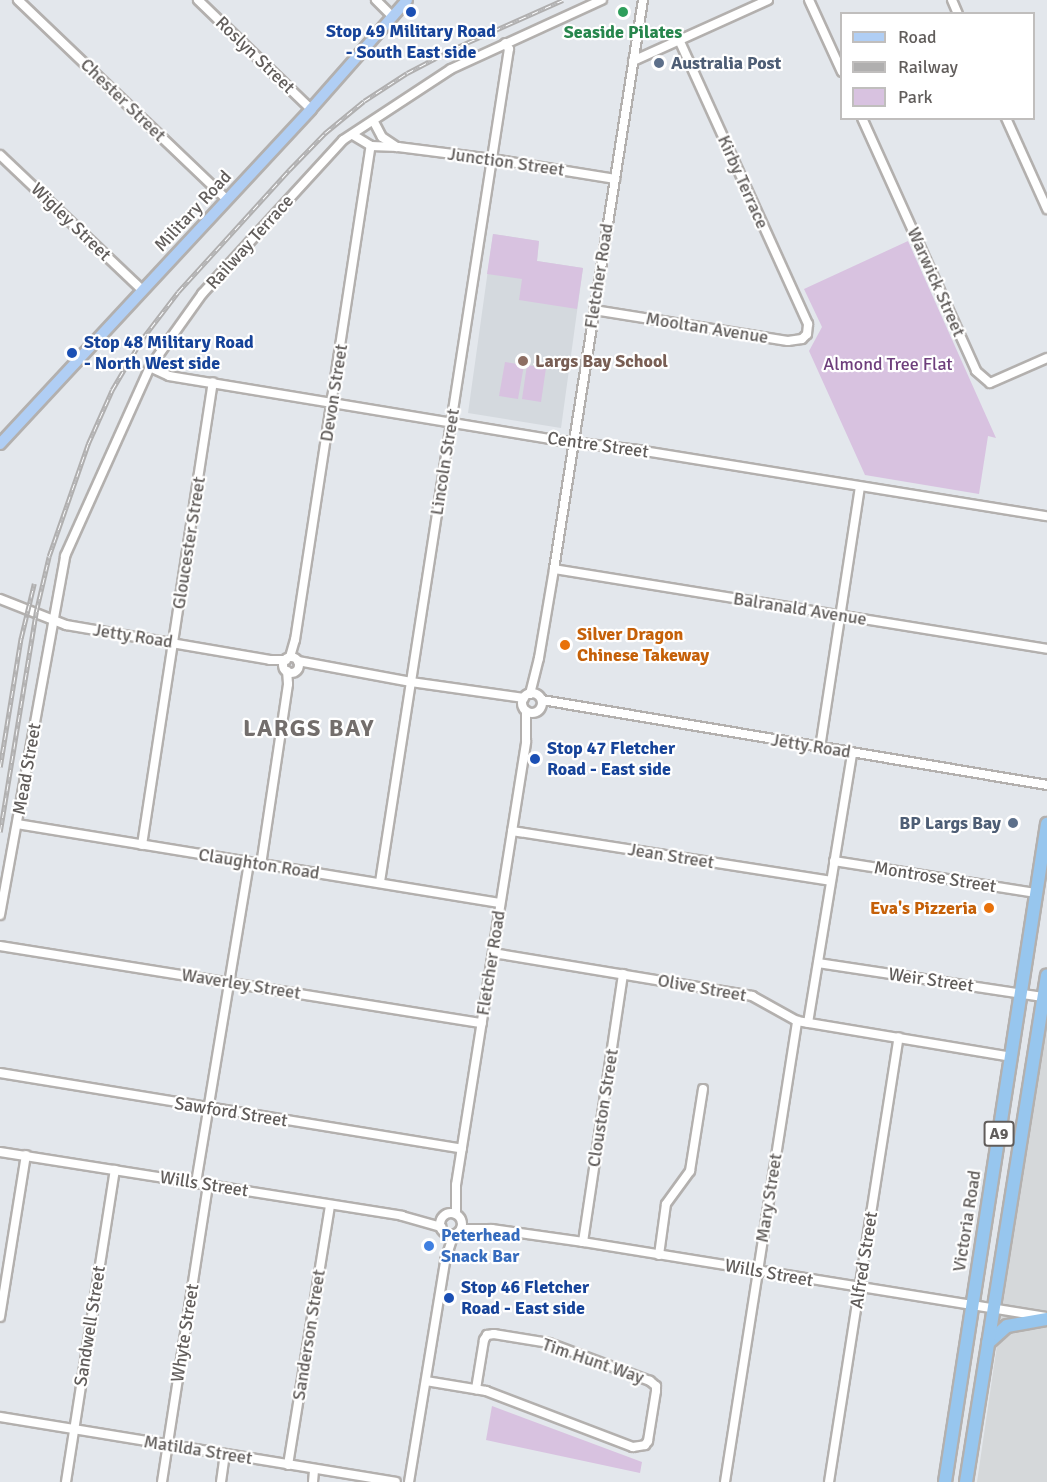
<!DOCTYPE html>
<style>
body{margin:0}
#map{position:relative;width:1047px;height:1482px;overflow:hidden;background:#e3e7ec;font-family:Signika,sans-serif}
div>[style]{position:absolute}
.industrial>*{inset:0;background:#d5d8da}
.education>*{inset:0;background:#d4d9de}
.green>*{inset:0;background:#d8c2e0}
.roads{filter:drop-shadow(2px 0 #b3b0ae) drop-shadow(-2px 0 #b3b0ae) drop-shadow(0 2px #b3b0ae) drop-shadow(0 -2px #b3b0ae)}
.minor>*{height:8px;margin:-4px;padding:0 4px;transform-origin:4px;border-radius:4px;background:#fff}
.minor>.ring{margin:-4px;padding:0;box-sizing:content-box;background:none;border:8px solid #fff;border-radius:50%}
.major>*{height:10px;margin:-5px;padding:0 5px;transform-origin:5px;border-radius:5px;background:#b0cef4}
.highway>*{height:12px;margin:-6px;padding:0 6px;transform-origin:6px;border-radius:6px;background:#97c6ee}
.rail>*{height:4.5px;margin-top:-2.25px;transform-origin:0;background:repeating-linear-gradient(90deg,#fff 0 7px,#b0afaf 0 14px);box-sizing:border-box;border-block:2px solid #b0afaf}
.dots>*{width:16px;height:16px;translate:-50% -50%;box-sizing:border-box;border:3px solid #fff;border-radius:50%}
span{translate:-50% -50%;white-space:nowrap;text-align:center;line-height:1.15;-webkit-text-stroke:4.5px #fff;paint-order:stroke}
.shield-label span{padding:2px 4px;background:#fff;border:2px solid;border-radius:4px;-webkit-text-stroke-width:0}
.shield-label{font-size:16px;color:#615d5b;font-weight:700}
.transit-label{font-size:18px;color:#164399;font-weight:700}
.left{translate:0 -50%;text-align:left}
.leisure-label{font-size:18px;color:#27864d;font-weight:700}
.street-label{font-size:18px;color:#615d5b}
.service-label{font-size:18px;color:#4e5e75;font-weight:700}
.right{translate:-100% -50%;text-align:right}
.education-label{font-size:18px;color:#785e54;font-weight:700}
.park-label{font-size:18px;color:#6e3f7c}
.food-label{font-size:18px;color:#c56008;font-weight:700}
.shop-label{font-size:18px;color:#366cbe;font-weight:700}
.district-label{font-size:24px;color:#736e6c;font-weight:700;letter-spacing:1.5px}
.legend{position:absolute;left:840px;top:12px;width:195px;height:108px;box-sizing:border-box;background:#fff;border:2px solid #c0bebd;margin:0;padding:8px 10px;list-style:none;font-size:18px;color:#615d5b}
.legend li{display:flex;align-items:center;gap:12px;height:30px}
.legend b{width:30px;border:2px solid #c0bebd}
</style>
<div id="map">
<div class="industrial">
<div style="clip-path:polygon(1047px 1019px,1047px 1482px,977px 1482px,1009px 1263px)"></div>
</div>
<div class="education">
<div style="clip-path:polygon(493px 234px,539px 241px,537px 261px,583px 268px,561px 428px,468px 413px)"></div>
</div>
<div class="green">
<div style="clip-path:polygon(493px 234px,539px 241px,537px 261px,583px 268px,577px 309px,519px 300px,522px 279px,487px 274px)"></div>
<div style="clip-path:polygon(908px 241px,996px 438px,988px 436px,979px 494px,865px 475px,809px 351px,822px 327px,804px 289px)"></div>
<div style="clip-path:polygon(505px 362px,524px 365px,518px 399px,499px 396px)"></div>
<div style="clip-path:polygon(527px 365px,546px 368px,541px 402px,522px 399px)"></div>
<div style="clip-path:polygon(492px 1406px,642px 1462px,640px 1473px,486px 1440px)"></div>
</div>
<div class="roads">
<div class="minor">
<div style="left:18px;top:0;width:289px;rotate:43.7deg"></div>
<div style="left:198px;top:0;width:157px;rotate:44deg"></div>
<div style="left:376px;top:0;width:23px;rotate:45deg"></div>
<div style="left:809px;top:0;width:79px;rotate:65.4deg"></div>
<div style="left:952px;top:0;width:15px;rotate:67deg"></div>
<div style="left:633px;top:61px;width:148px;rotate:-24.3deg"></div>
<div style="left:862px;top:118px;width:277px;rotate:65.7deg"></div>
<div style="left:976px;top:371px;width:18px;rotate:41deg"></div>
<div style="left:990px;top:383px;width:62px;rotate:-23.7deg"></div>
<div style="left:1006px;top:118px;width:100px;rotate:65.7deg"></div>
<div style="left:374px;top:122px;width:17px;rotate:62deg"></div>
<div style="left:382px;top:137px;width:18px;rotate:34deg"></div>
<div style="left:353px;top:135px;width:21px;rotate:31deg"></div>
<div style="left:371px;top:146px;width:27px;rotate:2deg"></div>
<div style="left:398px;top:147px;width:95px;rotate:7.3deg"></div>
<div style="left:492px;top:159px;width:125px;rotate:9.2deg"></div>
<div style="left:0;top:155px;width:195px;rotate:43.5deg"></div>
<div style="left:594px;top:310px;width:196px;rotate:9.1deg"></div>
<div style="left:788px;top:341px;width:14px;rotate:-8deg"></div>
<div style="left:802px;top:339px;width:7px;rotate:-45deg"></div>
<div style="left:807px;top:334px;width:10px;rotate:-84deg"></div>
<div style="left:808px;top:324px;width:312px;rotate:-114.4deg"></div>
<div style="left:150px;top:367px;width:21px;rotate:25deg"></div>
<div style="left:169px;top:376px;width:399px;rotate:9.4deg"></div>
<div style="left:563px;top:441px;width:76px;rotate:6.8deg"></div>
<div style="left:638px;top:450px;width:414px;rotate:9.2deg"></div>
<div style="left:554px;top:569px;width:499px;rotate:9.2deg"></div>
<div style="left:0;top:599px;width:71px;rotate:21.5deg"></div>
<div style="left:66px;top:625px;width:207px;rotate:9.7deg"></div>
<div style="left:270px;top:660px;width:16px"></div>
<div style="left:290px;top:657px;width:18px;rotate:-74deg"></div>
<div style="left:295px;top:640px;width:500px;rotate:-81.3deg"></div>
<div class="ring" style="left:283px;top:657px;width:8px;height:8px"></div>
<div style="left:298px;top:661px;width:115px;rotate:10.5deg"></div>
<div style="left:411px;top:682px;width:114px;rotate:8.1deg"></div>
<div class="ring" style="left:522px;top:693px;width:12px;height:12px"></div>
<div style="left:530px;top:694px;width:37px;rotate:-76deg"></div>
<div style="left:539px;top:658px;width:90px;rotate:-80.4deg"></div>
<div style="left:554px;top:569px;width:576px;rotate:-81.11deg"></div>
<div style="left:542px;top:700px;width:512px;rotate:9.55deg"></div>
<div style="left:820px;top:748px;width:264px;rotate:-81.3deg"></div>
<div style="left:17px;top:824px;width:489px;rotate:9.3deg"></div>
<div style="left:512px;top:831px;width:322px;rotate:8.9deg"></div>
<div style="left:142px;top:845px;width:468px;rotate:-81.3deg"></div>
<div style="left:834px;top:861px;width:204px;rotate:9deg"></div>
<div style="left:261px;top:865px;width:183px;rotate:-81.5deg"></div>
<div style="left:288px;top:684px;width:13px;rotate:-94deg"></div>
<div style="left:380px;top:882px;width:843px;rotate:-81.2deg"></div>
<div style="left:509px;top:49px;width:7px;rotate:-124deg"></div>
<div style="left:0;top:915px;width:365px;rotate:-79.7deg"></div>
<div style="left:65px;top:556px;width:207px;rotate:-65.8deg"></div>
<div style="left:150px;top:367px;width:90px;rotate:-54.5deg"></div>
<div style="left:202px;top:294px;width:209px;rotate:-47.5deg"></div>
<div style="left:343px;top:140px;width:129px;rotate:-33.3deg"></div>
<div style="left:451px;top:69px;width:166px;rotate:-24.6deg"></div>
<div style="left:0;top:946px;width:488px;rotate:9.1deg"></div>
<div style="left:493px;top:953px;width:263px;rotate:9.4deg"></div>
<div style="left:752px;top:996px;width:51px;rotate:29.1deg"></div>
<div style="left:797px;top:1021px;width:218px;rotate:9.5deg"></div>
<div style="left:818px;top:963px;width:229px;rotate:8.6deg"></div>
<div style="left:808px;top:1023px;width:274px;rotate:-80.7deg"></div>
<div style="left:0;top:1073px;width:468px;rotate:9.3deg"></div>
<div style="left:0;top:1152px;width:407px;rotate:9deg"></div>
<div style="left:402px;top:1216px;width:41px;rotate:15.8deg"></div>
<div style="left:196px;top:1183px;width:323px;rotate:-80.6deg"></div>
<div class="ring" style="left:440px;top:1213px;width:14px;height:14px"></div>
<div style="left:456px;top:1214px;width:29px;rotate:-90deg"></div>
<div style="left:456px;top:1185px;width:449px;rotate:-81deg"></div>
<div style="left:526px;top:741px;width:30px;rotate:-90deg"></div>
<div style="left:461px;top:1229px;width:31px"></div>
<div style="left:492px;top:1229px;width:92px;rotate:8.1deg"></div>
<div style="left:583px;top:1242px;width:470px;rotate:9.2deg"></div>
<div style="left:583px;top:1242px;width:271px;rotate:-81.5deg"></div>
<div style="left:659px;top:1255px;width:51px;rotate:-82.2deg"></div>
<div style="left:666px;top:1204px;width:41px;rotate:-54deg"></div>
<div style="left:690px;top:1171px;width:83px;rotate:-81deg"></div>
<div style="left:0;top:1317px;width:164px;rotate:-80.9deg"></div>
<div style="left:426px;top:1381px;width:61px;rotate:9.5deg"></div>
<div style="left:486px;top:1391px;width:157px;rotate:20.9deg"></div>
<div style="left:633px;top:1447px;width:12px;rotate:-9deg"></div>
<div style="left:645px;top:1445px;width:5px;rotate:-53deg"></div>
<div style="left:648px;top:1441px;width:51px;rotate:-80.9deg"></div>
<div style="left:656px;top:1391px;width:5px;rotate:-90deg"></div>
<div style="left:656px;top:1386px;width:8px;rotate:-140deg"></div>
<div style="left:650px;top:1381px;width:108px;rotate:-159.4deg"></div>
<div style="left:549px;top:1343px;width:56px;rotate:-170.7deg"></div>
<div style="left:494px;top:1334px;width:7px;rotate:172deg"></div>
<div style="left:487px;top:1335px;width:6px;rotate:121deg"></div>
<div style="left:484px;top:1340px;width:50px;rotate:99.3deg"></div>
<div style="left:0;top:1417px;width:401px;rotate:9.3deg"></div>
<div style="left:288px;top:1465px;width:263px;rotate:-80.8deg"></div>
<div style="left:66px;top:1482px;width:316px;rotate:-81.1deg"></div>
<div style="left:162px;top:1482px;width:301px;rotate:-81.2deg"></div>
<div style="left:221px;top:1482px;width:27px;rotate:-82deg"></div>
<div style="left:313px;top:1482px;width:12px;rotate:-85deg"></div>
<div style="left:409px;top:1482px;width:224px;rotate:-80.7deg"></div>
<div style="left:445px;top:1261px;width:28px;rotate:-72deg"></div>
<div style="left:725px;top:1482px;width:467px;rotate:-81.1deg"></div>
<div style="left:829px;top:1482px;width:450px;rotate:-81.1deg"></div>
</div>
<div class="major">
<div style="left:0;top:444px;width:457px;rotate:-47.1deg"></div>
<div style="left:311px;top:109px;width:145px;rotate:-48.6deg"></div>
</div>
<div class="highway">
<div style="left:988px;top:1343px;width:25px;rotate:-42deg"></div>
<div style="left:1007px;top:1326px;width:41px;rotate:-9.9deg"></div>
<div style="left:945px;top:1482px;width:666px;rotate:-81.19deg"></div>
<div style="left:966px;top:1482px;width:513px;rotate:-80.92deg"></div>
</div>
</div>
<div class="rail">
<div style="left:0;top:767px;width:131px;rotate:-80.8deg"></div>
<div style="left:21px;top:638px;width:56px;rotate:-76.5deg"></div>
<div style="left:0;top:832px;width:223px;rotate:-80.7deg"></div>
<div style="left:36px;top:612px;width:57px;rotate:-76.9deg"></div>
<div style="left:49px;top:556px;width:119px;rotate:-70.8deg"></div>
<div style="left:88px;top:444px;width:59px;rotate:-66deg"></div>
<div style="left:112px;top:390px;width:59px;rotate:-59.5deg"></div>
<div style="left:142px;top:339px;width:59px;rotate:-52.5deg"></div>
<div style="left:178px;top:292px;width:165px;rotate:-47.7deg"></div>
<div style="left:289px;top:170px;width:52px;rotate:-45.8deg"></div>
<div style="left:325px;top:133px;width:50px;rotate:-39.4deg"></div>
<div style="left:364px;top:101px;width:51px;rotate:-33.1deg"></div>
<div style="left:407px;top:73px;width:54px;rotate:-27.5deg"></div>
<div style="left:455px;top:48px;width:118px;rotate:-24deg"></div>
</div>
<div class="dots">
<div style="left:411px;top:12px;background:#1a4fb4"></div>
<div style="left:623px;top:12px;background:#2e9e5b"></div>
<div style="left:659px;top:63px;background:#5c6f8a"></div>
<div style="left:72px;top:353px;background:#1a4fb4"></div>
<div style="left:523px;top:361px;background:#8d6e63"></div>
<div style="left:565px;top:645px;background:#e8710a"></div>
<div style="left:535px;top:759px;background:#1a4fb4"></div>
<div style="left:1013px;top:823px;background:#5c6f8a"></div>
<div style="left:989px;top:908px;background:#e8710a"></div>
<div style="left:429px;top:1246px;background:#3f7fe0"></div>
<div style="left:449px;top:1298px;background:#1a4fb4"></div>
</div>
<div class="shield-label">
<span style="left:999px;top:1134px">A9</span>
</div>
<div class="transit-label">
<span style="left:411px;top:42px">Stop 49 Military Road<br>- South East side</span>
<span class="left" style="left:84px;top:353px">Stop 48 Military Road<br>- North West side</span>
<span class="left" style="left:547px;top:759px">Stop 47 Fletcher<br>Road - East side</span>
<span class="left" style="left:461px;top:1298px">Stop 46 Fletcher<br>Road - East side</span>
</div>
<div class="leisure-label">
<span style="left:623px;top:32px">Seaside Pilates</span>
</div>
<div class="street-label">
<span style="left:255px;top:55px;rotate:44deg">Roslyn Street</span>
<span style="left:123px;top:100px;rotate:44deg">Chester Street</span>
<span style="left:506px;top:162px;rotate:8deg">Junction Street</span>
<span style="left:743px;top:182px;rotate:66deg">Kirby Terrace</span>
<span style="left:193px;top:211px;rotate:-47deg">Military Road</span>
<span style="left:71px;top:222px;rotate:44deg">Wigley Street</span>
<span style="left:250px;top:242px;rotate:-48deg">Railway Terrace</span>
<span style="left:599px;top:276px;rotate:-81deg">Fletcher Road</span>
<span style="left:936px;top:282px;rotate:66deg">Warwick Street</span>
<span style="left:707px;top:328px;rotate:9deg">Mooltan Avenue</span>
<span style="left:334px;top:393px;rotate:-81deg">Devon Street</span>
<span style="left:598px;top:445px;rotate:8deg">Centre Street</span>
<span style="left:445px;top:462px;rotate:-81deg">Lincoln Street</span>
<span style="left:189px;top:543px;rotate:-81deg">Gloucester Street</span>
<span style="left:800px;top:609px;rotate:9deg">Balranald Avenue</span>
<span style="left:133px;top:636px;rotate:9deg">Jetty Road</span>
<span style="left:811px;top:746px;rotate:9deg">Jetty Road</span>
<span style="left:27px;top:769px;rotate:-80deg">Mead Street</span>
<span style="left:671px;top:856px;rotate:9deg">Jean Street</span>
<span style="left:259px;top:864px;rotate:9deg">Claughton Road</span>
<span style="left:935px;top:877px;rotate:9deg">Montrose Street</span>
<span style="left:491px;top:963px;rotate:-81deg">Fletcher Road</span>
<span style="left:931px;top:980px;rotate:8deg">Weir Street</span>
<span style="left:241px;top:984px;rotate:9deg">Waverley Street</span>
<span style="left:702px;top:988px;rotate:10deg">Olive Street</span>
<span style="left:603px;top:1108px;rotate:-81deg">Clouston Street</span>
<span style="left:231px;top:1112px;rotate:9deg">Sawford Street</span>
<span style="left:204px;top:1184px;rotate:9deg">Wills Street</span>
<span style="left:769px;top:1198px;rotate:-81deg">Mary Street</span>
<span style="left:967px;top:1221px;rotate:-81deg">Victoria Road</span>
<span style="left:864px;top:1260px;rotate:-81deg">Alfred Street</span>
<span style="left:769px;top:1273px;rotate:10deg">Wills Street</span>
<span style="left:90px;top:1326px;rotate:-81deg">Sandwell Street</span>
<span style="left:185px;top:1333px;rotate:-81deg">Whyte Street</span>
<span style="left:309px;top:1335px;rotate:-81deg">Sanderson Street</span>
<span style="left:593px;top:1361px;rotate:19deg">Tim Hunt Way</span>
<span style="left:198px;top:1450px;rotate:9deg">Matilda Street</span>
</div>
<div class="service-label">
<span class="left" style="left:671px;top:63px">Australia Post</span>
<span class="right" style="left:1001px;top:823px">BP Largs Bay</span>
</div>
<div class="education-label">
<span class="left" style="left:535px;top:361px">Largs Bay School</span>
</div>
<div class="park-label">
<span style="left:888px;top:364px">Almond Tree Flat</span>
</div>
<div class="food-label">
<span class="left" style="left:577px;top:645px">Silver Dragon<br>Chinese Takeway</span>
<span class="right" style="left:977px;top:908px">Eva's Pizzeria</span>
</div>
<div class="shop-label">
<span class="left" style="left:441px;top:1246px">Peterhead<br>Snack Bar</span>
</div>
<div class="district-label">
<span style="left:309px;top:729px">LARGS BAY</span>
</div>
<ul class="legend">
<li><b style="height:8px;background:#b0cef4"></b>Road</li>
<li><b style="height:8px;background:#b0afaf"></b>Railway</li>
<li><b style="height:16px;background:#d8c2e0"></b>Park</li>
</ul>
</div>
